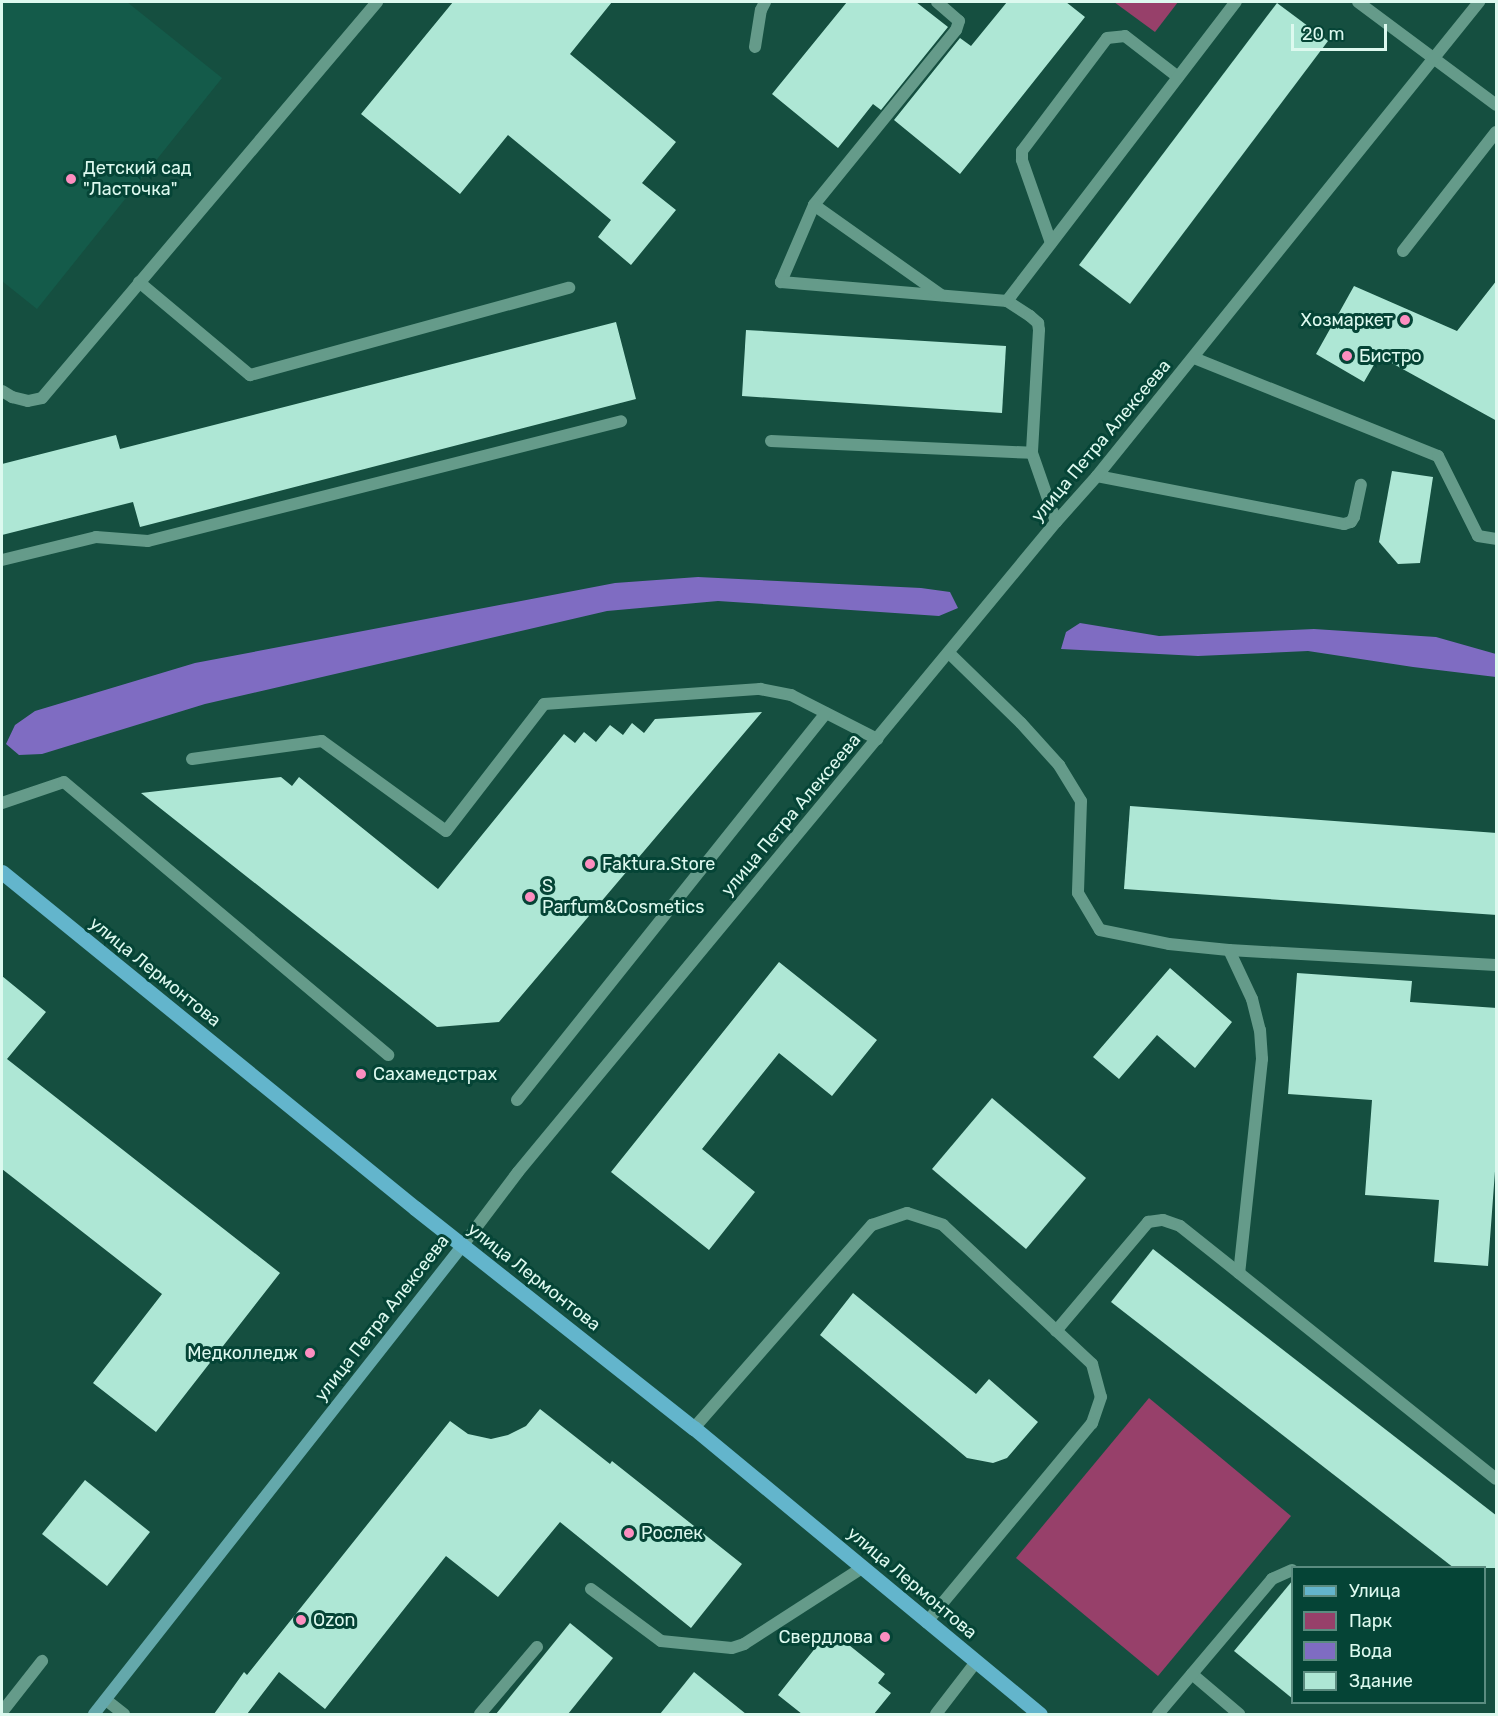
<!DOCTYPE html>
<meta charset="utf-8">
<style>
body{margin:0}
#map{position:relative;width:1498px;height:1716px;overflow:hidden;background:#154f40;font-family:Rubik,sans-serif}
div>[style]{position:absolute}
.built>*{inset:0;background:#145b4a}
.green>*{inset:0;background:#97406a}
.water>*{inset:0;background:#7f6cc2}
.building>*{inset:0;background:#aee7d5}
.service>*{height:12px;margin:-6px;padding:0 6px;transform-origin:6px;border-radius:6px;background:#659b8a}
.tertiary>*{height:12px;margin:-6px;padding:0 6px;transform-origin:6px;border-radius:6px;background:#659b8a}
.secondary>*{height:12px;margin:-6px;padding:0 6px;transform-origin:6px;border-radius:6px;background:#64a8ab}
.primary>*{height:15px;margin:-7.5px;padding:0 7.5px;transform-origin:7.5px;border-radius:7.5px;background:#63b5cc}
.dots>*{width:16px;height:16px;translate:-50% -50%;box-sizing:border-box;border:3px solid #054436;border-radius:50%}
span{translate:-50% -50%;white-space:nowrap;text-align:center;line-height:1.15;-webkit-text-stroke:6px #054436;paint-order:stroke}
.poi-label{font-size:18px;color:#ddf9ef}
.left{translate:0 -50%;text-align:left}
.right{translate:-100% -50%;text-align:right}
.street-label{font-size:18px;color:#ddf9ef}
.frame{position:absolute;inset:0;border:3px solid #ddf9ef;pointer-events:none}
.legend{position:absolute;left:1291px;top:1566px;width:195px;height:138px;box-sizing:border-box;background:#054436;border:2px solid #5b8c80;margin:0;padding:8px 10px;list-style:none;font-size:18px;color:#ddf9ef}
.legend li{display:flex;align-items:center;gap:12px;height:30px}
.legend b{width:30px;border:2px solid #5b8c80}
.scale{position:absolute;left:1291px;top:24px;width:96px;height:27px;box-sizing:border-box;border:3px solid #ddf9ef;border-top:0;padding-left:8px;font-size:18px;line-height:21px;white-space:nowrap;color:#ddf9ef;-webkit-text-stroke:4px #054436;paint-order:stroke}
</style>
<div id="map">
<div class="built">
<div style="clip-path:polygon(2px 2px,127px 2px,222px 78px,37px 309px,2px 281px)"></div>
</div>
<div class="green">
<div style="clip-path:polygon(1114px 2px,1178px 2px,1155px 32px)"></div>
<div style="clip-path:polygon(1149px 1398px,1291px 1516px,1158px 1676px,1016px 1558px)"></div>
</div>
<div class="water">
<div style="clip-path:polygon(698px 577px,921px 588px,950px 592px,958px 608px,939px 616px,718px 601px,607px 611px,205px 704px,42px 754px,19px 755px,6px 744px,15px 725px,35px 711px,195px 663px,615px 583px)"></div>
<div style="clip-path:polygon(1080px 623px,1159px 636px,1314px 629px,1436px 637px,1496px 654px,1496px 677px,1413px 667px,1308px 651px,1198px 656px,1061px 649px,1066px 632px)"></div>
</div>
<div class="building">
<div style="clip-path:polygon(453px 2px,612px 2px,570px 54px,676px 142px,642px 183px,676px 210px,631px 265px,598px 237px,611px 220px,508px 135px,460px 194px,361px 114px)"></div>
<div style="clip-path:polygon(847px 2px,916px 2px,948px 27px,881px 110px,873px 104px,838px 148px,772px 94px)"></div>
<div style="clip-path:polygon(1007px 2px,1066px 2px,1085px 17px,960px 174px,894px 120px,960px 38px,971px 46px)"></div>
<div style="clip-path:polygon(1277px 3px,1328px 41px,1130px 304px,1079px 265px)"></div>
<div style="clip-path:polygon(1497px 280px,1497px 421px,1379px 356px,1364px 382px,1316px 354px,1354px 286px,1457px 331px)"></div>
<div style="clip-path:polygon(616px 322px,636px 399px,140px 527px,133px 502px,2px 535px,2px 464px,116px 435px,120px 449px)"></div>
<div style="clip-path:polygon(746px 330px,1006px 346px,1002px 413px,742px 396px)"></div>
<div style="clip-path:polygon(1392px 471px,1433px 477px,1420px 563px,1398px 564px,1379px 542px)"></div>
<div style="clip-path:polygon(762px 712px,499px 1022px,437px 1027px,141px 793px,281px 777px,292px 786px,299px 777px,438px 889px,564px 734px,575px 743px,584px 732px,596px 742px,610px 725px,623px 735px,632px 723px,644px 733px,655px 719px)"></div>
<div style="clip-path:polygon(1130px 806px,1497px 833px,1497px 915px,1124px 889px)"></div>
<div style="clip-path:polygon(779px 962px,877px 1040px,832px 1096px,779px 1053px,702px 1149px,755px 1192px,709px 1250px,611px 1172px)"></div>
<div style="clip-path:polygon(1170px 968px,1232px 1022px,1195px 1068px,1157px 1035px,1119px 1079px,1093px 1057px)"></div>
<div style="clip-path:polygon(1297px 973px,1412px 981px,1410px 1002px,1497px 1008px,1497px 1144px,1488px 1266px,1434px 1262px,1439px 1200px,1365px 1195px,1372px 1100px,1288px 1094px)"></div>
<div style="clip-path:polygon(2px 976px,46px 1012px,7px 1059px,280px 1273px,156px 1432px,93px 1383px,162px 1294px,2px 1169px)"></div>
<div style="clip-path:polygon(992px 1098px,1086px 1178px,1026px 1249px,932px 1169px)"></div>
<div style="clip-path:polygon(1153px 1249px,1497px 1516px,1497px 1568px,1454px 1568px,1111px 1302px)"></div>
<div style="clip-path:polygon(853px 1293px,976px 1394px,989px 1379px,1038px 1422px,1007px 1458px,993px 1463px,967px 1458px,820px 1335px)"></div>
<div style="clip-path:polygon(540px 1409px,610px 1464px,612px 1461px,742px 1564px,691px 1628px,560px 1522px,498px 1597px,446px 1556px,325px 1709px,279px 1672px,247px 1714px,214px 1714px,244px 1672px,247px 1675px,450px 1421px,468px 1434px,491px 1439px,508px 1435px,526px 1426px)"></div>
<div style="clip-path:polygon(85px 1480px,150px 1532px,107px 1586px,42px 1534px)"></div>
<div style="clip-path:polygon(1293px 1580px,1293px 1699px,1234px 1651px)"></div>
<div style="clip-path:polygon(570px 1623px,613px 1658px,568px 1714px,496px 1714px)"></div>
<div style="clip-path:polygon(824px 1637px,833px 1645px,839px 1637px,885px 1674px,878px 1683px,891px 1693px,874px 1714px,802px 1714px,778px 1695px)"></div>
<div style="clip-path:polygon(694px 1672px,746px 1714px,660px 1714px)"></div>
</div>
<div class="service">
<div style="left:937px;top:2px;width:29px;rotate:41deg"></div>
<div style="left:959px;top:21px;width:9px;rotate:108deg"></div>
<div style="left:956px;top:30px;width:225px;rotate:129.1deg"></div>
<div style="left:814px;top:205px;width:84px;rotate:113.2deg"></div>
<div style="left:781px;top:282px;width:227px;rotate:4.8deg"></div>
<div style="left:1007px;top:301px;width:27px;rotate:33deg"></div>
<div style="left:1030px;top:316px;width:11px;rotate:41deg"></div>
<div style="left:1038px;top:323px;width:7px;rotate:82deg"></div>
<div style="left:1039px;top:330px;width:123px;rotate:93.3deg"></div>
<div style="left:1032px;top:453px;width:73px;rotate:70.8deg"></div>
<div style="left:1358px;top:2px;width:172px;rotate:36.7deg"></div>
<div style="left:755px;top:47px;width:37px;rotate:-81deg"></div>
<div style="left:761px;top:10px;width:9px;rotate:-63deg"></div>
<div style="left:814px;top:205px;width:156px;rotate:35.3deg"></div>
<div style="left:1051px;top:243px;width:88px;rotate:-109.3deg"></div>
<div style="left:1022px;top:160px;width:9px;rotate:-90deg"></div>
<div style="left:1022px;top:151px;width:141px;rotate:-53deg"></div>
<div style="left:1107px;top:38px;width:18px;rotate:-6deg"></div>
<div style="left:1125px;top:36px;width:67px;rotate:37.7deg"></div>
<div style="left:1403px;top:251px;width:151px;rotate:-52deg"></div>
<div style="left:139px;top:282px;width:145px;rotate:40deg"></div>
<div style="left:250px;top:375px;width:331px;rotate:-15.3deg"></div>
<div style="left:1007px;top:301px;width:377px;rotate:-52.6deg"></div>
<div style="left:1194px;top:358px;width:263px;rotate:21.9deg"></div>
<div style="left:1438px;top:456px;width:89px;rotate:63.4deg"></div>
<div style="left:1478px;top:536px;width:18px;rotate:9deg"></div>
<div style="left:2px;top:391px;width:12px;rotate:31deg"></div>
<div style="left:12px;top:397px;width:16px;rotate:14deg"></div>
<div style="left:28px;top:401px;width:14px;rotate:-12deg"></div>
<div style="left:42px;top:398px;width:519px;rotate:-49.77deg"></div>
<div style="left:771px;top:441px;width:261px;rotate:2.6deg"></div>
<div style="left:1097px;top:476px;width:252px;rotate:11deg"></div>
<div style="left:1344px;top:524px;width:7px;rotate:-16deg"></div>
<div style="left:1351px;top:522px;width:6px;rotate:-59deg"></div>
<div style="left:1354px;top:517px;width:33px;rotate:-78deg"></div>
<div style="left:2px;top:560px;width:97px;rotate:-13.7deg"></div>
<div style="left:96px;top:537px;width:52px;rotate:4.4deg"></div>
<div style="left:148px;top:541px;width:488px;rotate:-14.2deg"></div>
<div style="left:949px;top:653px;width:100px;rotate:44.2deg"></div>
<div style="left:1021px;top:723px;width:57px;rotate:47.9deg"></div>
<div style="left:1059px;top:765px;width:42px;rotate:58.6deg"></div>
<div style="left:1081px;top:801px;width:92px;rotate:91.9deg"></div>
<div style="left:1078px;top:893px;width:43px;rotate:59.3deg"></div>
<div style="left:1100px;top:930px;width:70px;rotate:11.5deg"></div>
<div style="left:1169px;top:944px;width:60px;rotate:5.7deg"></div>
<div style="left:1229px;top:950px;width:267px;rotate:3.2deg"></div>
<div style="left:192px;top:759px;width:131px;rotate:-7.9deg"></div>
<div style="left:322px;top:741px;width:153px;rotate:36deg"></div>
<div style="left:446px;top:831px;width:160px;rotate:-52.3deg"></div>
<div style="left:544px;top:704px;width:217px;rotate:-4deg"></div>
<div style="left:760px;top:689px;width:32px;rotate:11deg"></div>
<div style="left:791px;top:695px;width:97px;rotate:27.1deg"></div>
<div style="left:2px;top:803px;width:65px;rotate:-18.7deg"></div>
<div style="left:64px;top:782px;width:424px;rotate:40.1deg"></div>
<div style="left:1229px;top:950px;width:54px;rotate:64.9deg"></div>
<div style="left:1252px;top:999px;width:32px;rotate:76deg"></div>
<div style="left:1260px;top:1030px;width:29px;rotate:86deg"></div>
<div style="left:1262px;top:1059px;width:215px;rotate:96.1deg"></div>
<div style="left:1239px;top:1273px;width:329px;rotate:38.7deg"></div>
<div style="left:517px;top:1100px;width:495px;rotate:-51.4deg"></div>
<div style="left:1056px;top:1331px;width:143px;rotate:-49.8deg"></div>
<div style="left:1148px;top:1222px;width:15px;rotate:-8deg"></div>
<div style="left:1163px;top:1220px;width:18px;rotate:19deg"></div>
<div style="left:1180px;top:1226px;width:75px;rotate:38.5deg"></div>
<div style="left:694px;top:1428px;width:270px;rotate:-48.8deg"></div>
<div style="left:872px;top:1225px;width:37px;rotate:-19deg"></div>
<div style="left:907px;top:1213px;width:38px;rotate:18deg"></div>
<div style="left:943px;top:1225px;width:204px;rotate:43deg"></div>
<div style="left:1092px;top:1364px;width:34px;rotate:75deg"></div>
<div style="left:1101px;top:1397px;width:28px;rotate:109deg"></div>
<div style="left:1092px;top:1423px;width:259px;rotate:129.7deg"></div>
<div style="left:591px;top:1589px;width:87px;rotate:36.6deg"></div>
<div style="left:661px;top:1641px;width:71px;rotate:5.6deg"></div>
<div style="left:732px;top:1648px;width:13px;rotate:-18deg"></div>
<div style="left:744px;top:1644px;width:140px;rotate:-32.8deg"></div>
<div style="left:1192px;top:1674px;width:62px;rotate:40.4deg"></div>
<div style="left:106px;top:1700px;width:23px;rotate:38deg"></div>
<div style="left:2px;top:1712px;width:65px;rotate:-51.9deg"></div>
<div style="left:480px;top:1714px;width:88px;rotate:-49.6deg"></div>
<div style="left:936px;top:1714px;width:66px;rotate:-52.4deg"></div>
<div style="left:1158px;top:1714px;width:177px;rotate:-49.8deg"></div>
<div style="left:1272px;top:1579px;width:22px;rotate:-24deg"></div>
</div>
<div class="tertiary">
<div style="left:463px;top:1245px;width:91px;rotate:-53deg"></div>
<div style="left:518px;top:1172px;width:844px;rotate:-50.39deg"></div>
<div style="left:1056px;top:522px;width:62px;rotate:-48.3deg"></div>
<div style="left:1097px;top:476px;width:609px;rotate:-51.13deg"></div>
</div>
<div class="secondary">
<div style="left:94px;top:1714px;width:597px;rotate:-51.81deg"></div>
</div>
<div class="primary">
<div style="left:2px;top:872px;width:532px;rotate:39.13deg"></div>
<div style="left:415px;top:1208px;width:355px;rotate:38.3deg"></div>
<div style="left:694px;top:1428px;width:449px;rotate:39.6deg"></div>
</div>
<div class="dots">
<div style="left:71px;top:179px;background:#fd8ec0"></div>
<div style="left:1405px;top:320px;background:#fd8ec0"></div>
<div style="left:1347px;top:356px;background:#fd8ec0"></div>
<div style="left:590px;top:864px;background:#fd8ec0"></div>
<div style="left:530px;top:897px;background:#fd8ec0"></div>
<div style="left:361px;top:1074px;background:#fd8ec0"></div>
<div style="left:310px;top:1353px;background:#fd8ec0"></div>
<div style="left:629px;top:1533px;background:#fd8ec0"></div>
<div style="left:301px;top:1620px;background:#fd8ec0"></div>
<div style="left:885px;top:1637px;background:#fd8ec0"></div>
</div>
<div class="poi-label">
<span class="left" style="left:83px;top:179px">Детский сад<br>"Ласточка"</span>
<span class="right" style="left:1393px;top:320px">Хозмаркет</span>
<span class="left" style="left:1359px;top:356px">Бистро</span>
<span class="left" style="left:602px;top:864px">Faktura.Store</span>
<span class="left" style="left:542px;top:897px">S<br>Parfum&amp;Cosmetics</span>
<span class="left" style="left:373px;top:1074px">Сахамедстрах</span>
<span class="right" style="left:298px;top:1353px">Медколледж</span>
<span class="left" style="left:641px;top:1533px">Рослек</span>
<span class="left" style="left:313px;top:1620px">Ozon</span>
<span class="right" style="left:873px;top:1637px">Свердлова</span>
</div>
<div class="street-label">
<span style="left:1101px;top:441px;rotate:-50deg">улица Петра Алексеева</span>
<span style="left:791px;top:815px;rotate:-50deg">улица Петра Алексеева</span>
<span style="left:155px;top:972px;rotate:39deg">улица Лермонтова</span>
<span style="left:534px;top:1277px;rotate:38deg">улица Лермонтова</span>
<span style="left:382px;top:1318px;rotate:-52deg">улица Петра Алексеева</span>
<span style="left:912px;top:1583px;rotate:40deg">улица Лермонтова</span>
</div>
<div class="frame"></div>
<ul class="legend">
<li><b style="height:8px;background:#63b5cc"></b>Улица</li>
<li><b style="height:16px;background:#97406a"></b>Парк</li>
<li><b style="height:16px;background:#7f6cc2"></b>Вода</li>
<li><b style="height:16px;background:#aee7d5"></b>Здание</li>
</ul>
<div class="scale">20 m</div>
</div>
